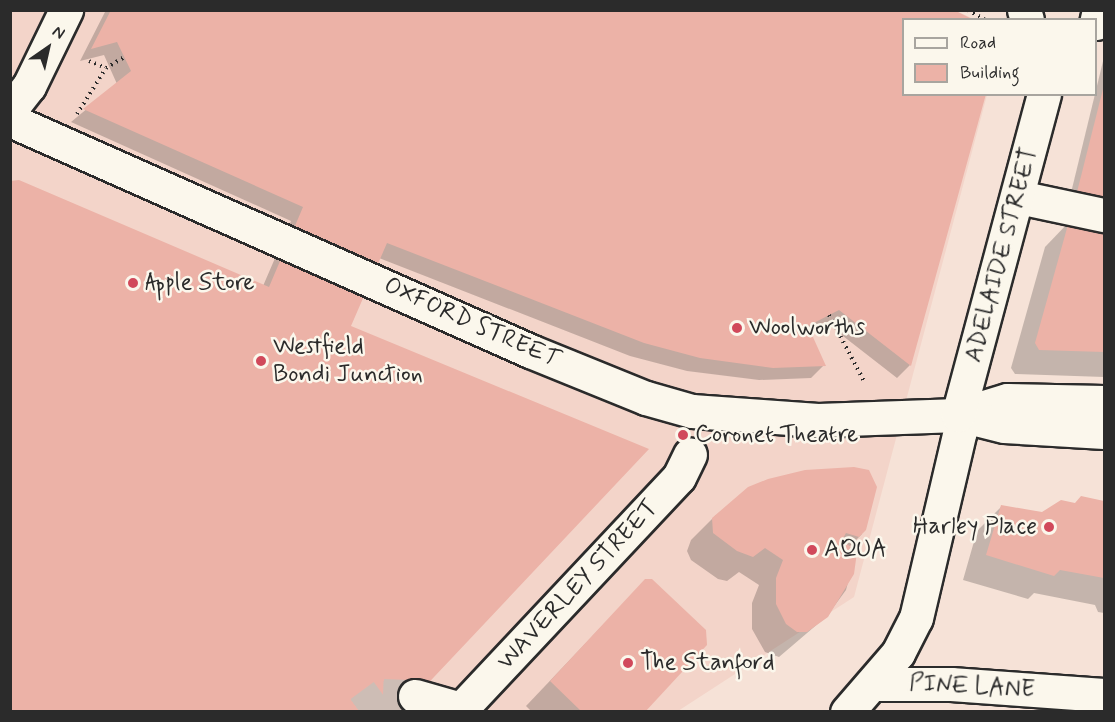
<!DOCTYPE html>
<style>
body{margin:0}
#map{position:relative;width:1115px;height:722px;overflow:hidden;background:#f6e2d7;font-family:Mynerve,sans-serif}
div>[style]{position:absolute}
.built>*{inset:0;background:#f3d4c9}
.shadow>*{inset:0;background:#0003}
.building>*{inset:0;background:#ecb2a7}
.minor-tunnel>*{height:33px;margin-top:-16.5px;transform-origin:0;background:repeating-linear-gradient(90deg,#cdbdb5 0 33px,transparent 0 49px)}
.path>*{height:4px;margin-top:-2px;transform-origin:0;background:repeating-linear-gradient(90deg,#2b2b2b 0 1.5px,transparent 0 6px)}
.roads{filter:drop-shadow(2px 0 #2b2b2b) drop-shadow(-2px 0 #2b2b2b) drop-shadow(0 2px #2b2b2b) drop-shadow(0 -2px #2b2b2b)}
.minor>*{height:33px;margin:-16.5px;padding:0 16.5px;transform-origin:16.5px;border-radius:16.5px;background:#fbf7ec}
.dots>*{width:16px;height:16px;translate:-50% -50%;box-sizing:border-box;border:3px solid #fbf7ec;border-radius:50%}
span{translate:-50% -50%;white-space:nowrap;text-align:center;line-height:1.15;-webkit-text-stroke:5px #fbf7ec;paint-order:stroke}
.street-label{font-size:24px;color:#2b2b2b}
.poi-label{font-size:24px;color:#2b2b2b}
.left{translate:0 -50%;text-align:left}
.right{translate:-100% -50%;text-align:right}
.frame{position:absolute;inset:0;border:12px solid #2b2b2b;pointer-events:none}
.legend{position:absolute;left:902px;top:18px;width:195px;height:78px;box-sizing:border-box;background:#fbf7ec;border:2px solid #a8a59f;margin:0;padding:8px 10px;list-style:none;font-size:18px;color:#2b2b2b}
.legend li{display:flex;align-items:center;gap:12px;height:30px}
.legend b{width:30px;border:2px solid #a8a59f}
.north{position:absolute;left:18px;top:18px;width:60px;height:60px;-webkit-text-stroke:4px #fbf7ec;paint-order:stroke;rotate:34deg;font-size:16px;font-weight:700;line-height:24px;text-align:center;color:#2b2b2b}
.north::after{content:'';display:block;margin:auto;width:21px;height:27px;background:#2b2b2b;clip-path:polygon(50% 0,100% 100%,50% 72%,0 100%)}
</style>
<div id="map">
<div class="built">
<div style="clip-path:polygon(954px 10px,974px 19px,904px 20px,904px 94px,987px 95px,854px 597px,678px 711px,11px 711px,10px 11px)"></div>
</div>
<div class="shadow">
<div style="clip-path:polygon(106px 10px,951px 10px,904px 20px,910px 365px,897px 378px,825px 322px,808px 331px,824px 365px,811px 378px,759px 380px,687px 371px,630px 356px,379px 258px,349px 327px,396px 712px,263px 286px,291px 221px,71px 122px,117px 84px,104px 55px,80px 61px)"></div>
<div style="clip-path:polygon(1104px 57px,1104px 208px,1069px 201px)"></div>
<div style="clip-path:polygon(1069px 222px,1104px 229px,1104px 377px,1015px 374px,1011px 368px,1045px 247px)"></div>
<div style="clip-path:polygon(1082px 497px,1104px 502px,1104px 613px,1098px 612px,1095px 605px,1034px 593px,1028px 599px,963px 580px,977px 531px,1001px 507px,1043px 514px,1075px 504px)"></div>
<div style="clip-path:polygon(716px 515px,862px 534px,849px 547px,856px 552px,846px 590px,827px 616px,779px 657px,765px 652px,752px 629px,752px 603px,759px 585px,739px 572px,727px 581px,718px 579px,691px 560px,687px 551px,691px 540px)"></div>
<div style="clip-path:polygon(621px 606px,643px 712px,532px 712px,526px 706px)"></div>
</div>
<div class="building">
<div style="clip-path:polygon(111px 10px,954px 10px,974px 20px,904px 20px,904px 94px,986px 94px,911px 366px,839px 310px,808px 326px,826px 366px,773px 368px,700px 358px,644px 343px,387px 243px,351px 326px,649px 449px,401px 712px,10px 712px,10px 181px,19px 180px,269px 287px,303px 207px,83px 109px,131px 71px,117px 42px,91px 49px)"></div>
<div style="clip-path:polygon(1104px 85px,1104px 198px,1077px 192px)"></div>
<div style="clip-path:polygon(1069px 221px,1104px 228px,1104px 352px,1039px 350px,1035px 343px)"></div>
<div style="clip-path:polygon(854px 467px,869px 470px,877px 487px,866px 530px,859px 537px,846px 533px,842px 540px,857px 552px,854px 574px,828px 617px,807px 632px,797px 632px,786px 624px,776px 604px,776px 578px,783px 560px,765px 548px,753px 557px,737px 551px,713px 533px,712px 518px,748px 487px,768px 479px,805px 470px)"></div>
<div style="clip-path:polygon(1081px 496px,1104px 501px,1104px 578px,1060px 570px,1054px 576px,986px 555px,1001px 505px,1042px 512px,1061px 500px,1075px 503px)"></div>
<div style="clip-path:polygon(645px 579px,652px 579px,706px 630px,707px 645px,645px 712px,582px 712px,550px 681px)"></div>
</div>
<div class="minor-tunnel">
<div style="left:360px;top:712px;width:29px;rotate:-36deg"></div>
<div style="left:383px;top:695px;width:32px;rotate:2deg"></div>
</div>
<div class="path">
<div style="left:968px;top:10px;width:20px;rotate:30deg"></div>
<div style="left:89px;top:61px;width:18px;rotate:22deg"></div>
<div style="left:77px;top:114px;width:54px;rotate:-57.8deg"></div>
<div style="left:106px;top:68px;width:21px;rotate:-31deg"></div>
<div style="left:829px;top:315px;width:77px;rotate:62.1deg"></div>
</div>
<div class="roads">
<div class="minor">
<div style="left:1024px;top:10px;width:10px;rotate:73deg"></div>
<div style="left:1096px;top:23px;width:13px;rotate:-77deg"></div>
<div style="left:10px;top:110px;width:31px;rotate:-52deg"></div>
<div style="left:29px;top:86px;width:85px;rotate:-64deg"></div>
<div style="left:10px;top:120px;width:569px;rotate:23.95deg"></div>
<div style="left:530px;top:351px;width:125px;rotate:22.1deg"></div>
<div style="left:646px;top:398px;width:48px;rotate:15.8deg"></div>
<div style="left:692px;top:411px;width:126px;rotate:4.1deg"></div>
<div style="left:818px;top:420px;width:140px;rotate:-2deg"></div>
<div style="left:958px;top:415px;width:51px;rotate:-17deg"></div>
<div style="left:1007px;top:400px;width:97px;rotate:1.2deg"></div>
<div style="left:1019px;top:197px;width:87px;rotate:12deg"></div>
<div style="left:960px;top:415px;width:45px;rotate:14deg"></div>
<div style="left:1004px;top:426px;width:100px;rotate:3.4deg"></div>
<div style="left:875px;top:684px;width:76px"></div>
<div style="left:951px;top:684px;width:153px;rotate:4.1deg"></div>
<div style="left:415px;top:696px;width:48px;rotate:15.8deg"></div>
<div style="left:461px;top:709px;width:318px;rotate:-46.8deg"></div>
<div style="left:679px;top:477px;width:25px;rotate:-64deg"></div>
<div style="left:847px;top:712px;width:78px;rotate:-49.2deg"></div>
<div style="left:898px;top:653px;width:39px;rotate:-63deg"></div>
<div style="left:916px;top:618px;width:192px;rotate:-76.8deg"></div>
<div style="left:960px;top:431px;width:16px;rotate:-97deg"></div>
<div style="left:958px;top:415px;width:332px;rotate:-75deg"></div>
</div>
</div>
<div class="dots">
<div style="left:133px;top:283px;background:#d1495b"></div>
<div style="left:737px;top:328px;background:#d1495b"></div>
<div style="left:261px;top:361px;background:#d1495b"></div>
<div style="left:683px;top:435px;background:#d1495b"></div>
<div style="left:1049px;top:527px;background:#d1495b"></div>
<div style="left:812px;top:550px;background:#d1495b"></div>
<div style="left:628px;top:663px;background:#d1495b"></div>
</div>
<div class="street-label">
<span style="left:1002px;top:255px;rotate:-75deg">ADELAIDE STREET</span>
<span style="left:472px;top:323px;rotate:24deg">OXFORD STREET</span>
<span style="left:578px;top:585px;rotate:-47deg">WAVERLEY STREET</span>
<span style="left:972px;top:687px;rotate:3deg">PINE LANE</span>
</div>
<div class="poi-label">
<span class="left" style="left:145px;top:283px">Apple Store</span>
<span class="left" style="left:749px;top:328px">Woolworths</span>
<span class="left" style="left:273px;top:361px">Westfield<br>Bondi Junction</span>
<span class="left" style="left:695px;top:435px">Coronet Theatre</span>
<span class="right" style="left:1037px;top:527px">Harley Place</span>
<span class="left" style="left:824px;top:550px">AQUA</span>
<span class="left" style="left:640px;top:663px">The Stanford</span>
</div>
<div class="frame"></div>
<ul class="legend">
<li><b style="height:8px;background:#fbf7ec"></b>Road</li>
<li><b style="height:16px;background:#ecb2a7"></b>Building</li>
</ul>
<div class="north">N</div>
</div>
